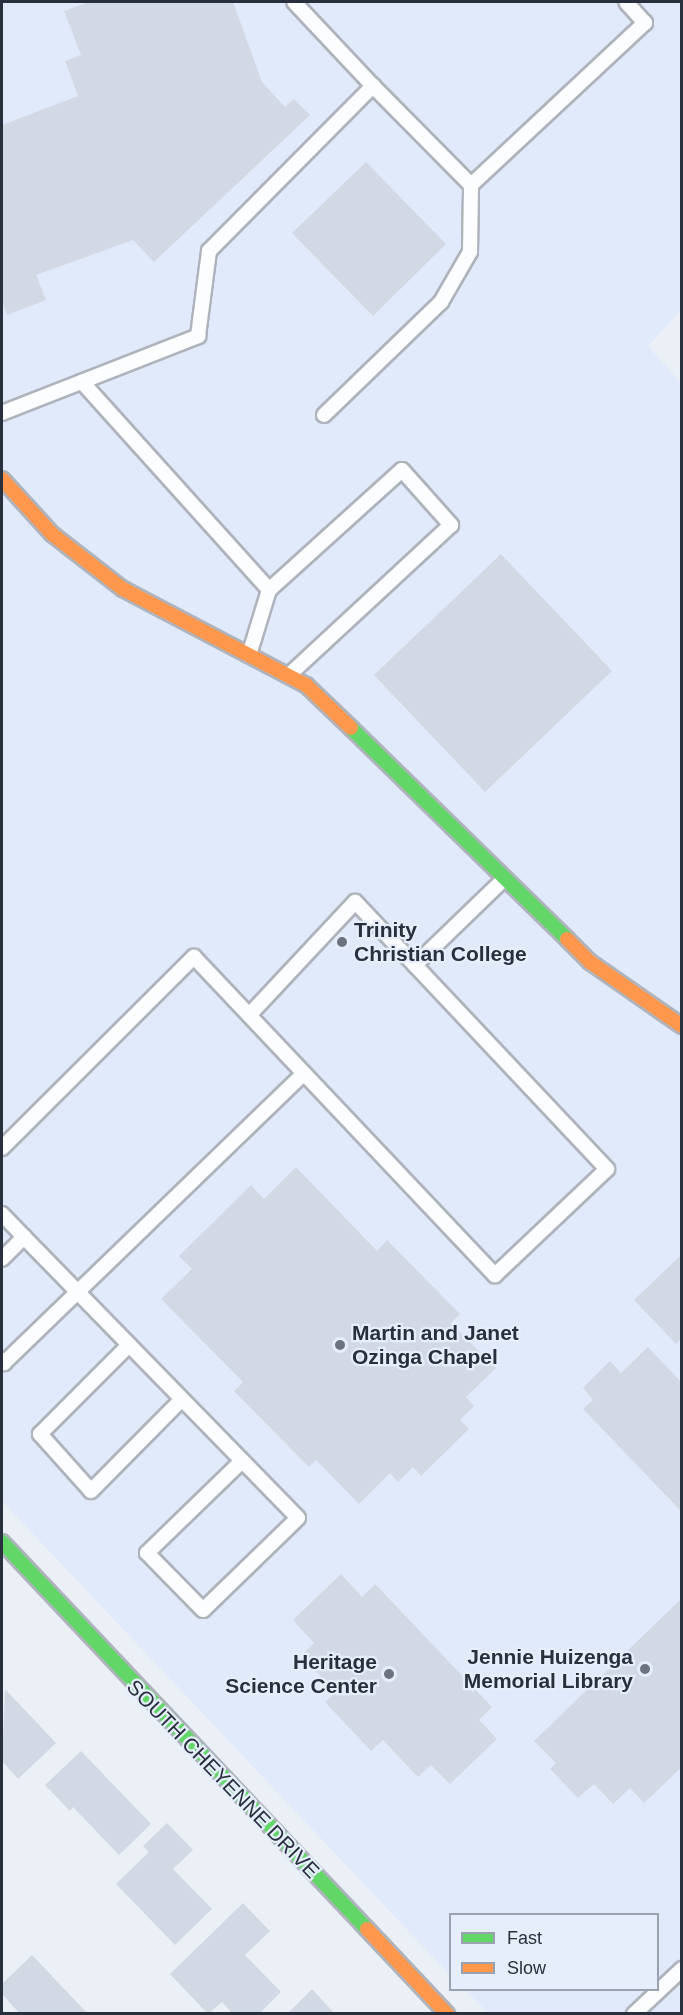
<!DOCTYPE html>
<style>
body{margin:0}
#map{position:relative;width:683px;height:2015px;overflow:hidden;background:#ebeff6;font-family:Arial,sans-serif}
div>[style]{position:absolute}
.built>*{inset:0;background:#e1eafa}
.building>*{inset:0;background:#d3d9e4}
.roads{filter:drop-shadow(2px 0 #aeb3bc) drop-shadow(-2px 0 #aeb3bc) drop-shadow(0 2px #aeb3bc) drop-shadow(0 -2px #aeb3bc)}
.lane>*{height:14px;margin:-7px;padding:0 7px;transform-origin:7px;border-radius:7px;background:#fcfdfe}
.fast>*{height:14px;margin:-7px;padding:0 7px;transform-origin:7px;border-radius:7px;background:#63d668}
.slow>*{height:14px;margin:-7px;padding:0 7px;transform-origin:7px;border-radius:7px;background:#ff974d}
.dots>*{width:16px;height:16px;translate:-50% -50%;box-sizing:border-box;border:3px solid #e6eefb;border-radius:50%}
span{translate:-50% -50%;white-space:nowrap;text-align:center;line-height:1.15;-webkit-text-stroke:4.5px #e6eefb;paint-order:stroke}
.poi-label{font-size:21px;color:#29303d;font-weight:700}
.left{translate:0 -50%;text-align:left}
.right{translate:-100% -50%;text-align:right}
.street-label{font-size:21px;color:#29303d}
.frame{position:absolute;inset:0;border:3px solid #29303d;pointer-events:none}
.legend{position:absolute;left:449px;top:1913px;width:210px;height:78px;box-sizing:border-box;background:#e6eefb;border:2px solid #9aa2af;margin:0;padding:8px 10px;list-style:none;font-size:18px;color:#29303d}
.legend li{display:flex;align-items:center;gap:12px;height:30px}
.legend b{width:30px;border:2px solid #9aa2af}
</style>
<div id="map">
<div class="built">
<div style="clip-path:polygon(2px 2px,681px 2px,681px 310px,648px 346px,682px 384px,681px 2013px,488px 2013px,465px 1990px,658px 1990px,658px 1914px,450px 1914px,450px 1975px,2px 1501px)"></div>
</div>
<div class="building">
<div style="clip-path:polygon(89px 2px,233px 2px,262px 82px,285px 107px,294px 99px,310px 115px,154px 262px,133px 240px,36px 275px,46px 300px,7px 315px,2px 301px,2px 125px,78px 96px,65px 61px,81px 55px,64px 11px)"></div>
<div style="clip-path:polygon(366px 162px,446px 244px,373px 316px,292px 233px)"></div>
<div style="clip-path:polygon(501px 554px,612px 671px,485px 792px,374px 675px)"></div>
<div style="clip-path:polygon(296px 1167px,377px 1251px,387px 1240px,460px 1314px,451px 1323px,496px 1368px,466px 1397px,474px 1406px,460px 1420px,469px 1429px,421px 1476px,413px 1467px,398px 1482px,390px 1473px,359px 1504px,316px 1460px,309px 1467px,234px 1391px,243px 1382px,161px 1299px,192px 1269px,179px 1256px,251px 1185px,264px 1199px)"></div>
<div style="clip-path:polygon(682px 1254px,682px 1338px,676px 1344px,634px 1300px)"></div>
<div style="clip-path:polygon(648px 1347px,682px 1383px,682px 1512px,583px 1409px,593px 1400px,583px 1388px,610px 1361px,621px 1373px)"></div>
<div style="clip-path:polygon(341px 1574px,362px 1597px,375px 1584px,492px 1707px,479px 1720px,497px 1739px,450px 1784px,431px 1765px,418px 1777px,383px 1740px,371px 1751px,325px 1702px,336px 1692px,301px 1656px,314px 1643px,293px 1620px)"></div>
<div style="clip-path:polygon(682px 1598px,682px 1767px,644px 1803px,630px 1788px,613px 1804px,594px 1784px,578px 1798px,550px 1769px,556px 1763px,534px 1741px)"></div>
<div style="clip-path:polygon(5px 1689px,56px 1743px,18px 1779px,2px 1761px)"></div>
<div style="clip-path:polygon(81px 1751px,151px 1824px,119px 1855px,73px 1807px,70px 1811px,45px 1785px)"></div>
<div style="clip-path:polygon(167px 1823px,193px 1850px,173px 1869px,212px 1909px,175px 1945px,116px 1884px,149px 1852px,143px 1846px)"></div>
<div style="clip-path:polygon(243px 1903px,270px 1931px,245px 1955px,281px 1992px,259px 2014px,233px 2014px,222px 2002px,208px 2014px,170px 1974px)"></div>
<div style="clip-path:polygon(32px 1955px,88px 2014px,20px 2014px,2px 1994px,2px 1984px)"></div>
<div style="clip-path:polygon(312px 1989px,335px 2014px,287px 2014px)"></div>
</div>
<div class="roads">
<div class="lane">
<div style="left:373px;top:86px;width:139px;rotate:45.3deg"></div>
<div style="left:82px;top:382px;width:280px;rotate:48deg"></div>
<div style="left:2px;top:413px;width:211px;rotate:-21.4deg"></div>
<div style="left:198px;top:336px;width:86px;rotate:-82.6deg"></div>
<div style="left:209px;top:251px;width:233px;rotate:-45.2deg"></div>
<div style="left:373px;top:86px;width:115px;rotate:-133.2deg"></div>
<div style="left:324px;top:415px;width:163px;rotate:-44deg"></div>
<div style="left:441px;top:302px;width:58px;rotate:-59.9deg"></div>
<div style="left:470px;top:252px;width:67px;rotate:-89.1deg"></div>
<div style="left:471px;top:185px;width:238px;rotate:-43deg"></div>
<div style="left:645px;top:23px;width:28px;rotate:-132deg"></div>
<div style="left:249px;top:655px;width:68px;rotate:-72.9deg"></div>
<div style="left:269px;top:590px;width:179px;rotate:-42.1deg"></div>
<div style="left:402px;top:470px;width:74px;rotate:48.3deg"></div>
<div style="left:451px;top:525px;width:222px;rotate:137.2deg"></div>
<div style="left:415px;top:965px;width:124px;rotate:-44deg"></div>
<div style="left:2px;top:1148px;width:271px;rotate:-44.9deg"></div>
<div style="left:194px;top:957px;width:438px;rotate:46.6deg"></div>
<div style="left:495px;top:1275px;width:154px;rotate:-43.4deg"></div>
<div style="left:607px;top:1169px;width:367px;rotate:-133.3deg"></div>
<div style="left:355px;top:902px;width:152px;rotate:133.1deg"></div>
<div style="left:2px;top:1214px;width:32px;rotate:46deg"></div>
<div style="left:24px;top:1237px;width:31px;rotate:135deg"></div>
<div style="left:24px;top:1237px;width:392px;rotate:45.7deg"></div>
<div style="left:298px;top:1518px;width:132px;rotate:135.9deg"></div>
<div style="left:203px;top:1610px;width:80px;rotate:-134.5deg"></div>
<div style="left:147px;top:1553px;width:132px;rotate:-44.1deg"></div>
<div style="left:129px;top:1345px;width:126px;rotate:135deg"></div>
<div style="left:40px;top:1434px;width:76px;rotate:48.2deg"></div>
<div style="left:91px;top:1491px;width:129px;rotate:-45.3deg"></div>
<div style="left:2px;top:1360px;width:4px;rotate:56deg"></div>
<div style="left:4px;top:1363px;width:417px;rotate:-44deg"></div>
<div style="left:634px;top:2014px;width:66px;rotate:-43.2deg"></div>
</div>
<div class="fast">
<div style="left:351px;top:728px;width:302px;rotate:44.3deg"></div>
<div style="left:2px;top:1542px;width:532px;rotate:46.68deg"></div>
</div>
<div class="slow">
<div style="left:2px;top:479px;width:74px;rotate:47.7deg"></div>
<div style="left:52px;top:534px;width:90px;rotate:37.8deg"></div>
<div style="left:123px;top:589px;width:207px;rotate:27.7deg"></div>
<div style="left:306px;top:685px;width:62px;rotate:43.7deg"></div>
<div style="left:567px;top:939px;width:33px;rotate:45deg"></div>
<div style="left:590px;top:962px;width:112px;rotate:34.8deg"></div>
<div style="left:367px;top:1929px;width:117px;rotate:46.7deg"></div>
</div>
</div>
<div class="dots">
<div style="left:342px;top:942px;background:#6d737e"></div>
<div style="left:340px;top:1345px;background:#6d737e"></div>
<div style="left:645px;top:1669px;background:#6d737e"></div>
<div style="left:389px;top:1674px;background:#6d737e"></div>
</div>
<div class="poi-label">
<span class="left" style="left:354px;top:942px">Trinity<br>Christian College</span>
<span class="left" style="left:352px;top:1345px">Martin and Janet<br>Ozinga Chapel</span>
<span class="right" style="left:633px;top:1669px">Jennie Huizenga<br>Memorial Library</span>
<span class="right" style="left:377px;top:1674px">Heritage<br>Science Center</span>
</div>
<div class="street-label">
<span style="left:223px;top:1779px;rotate:46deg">SOUTH CHEYENNE DRIVE</span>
</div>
<div class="frame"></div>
<ul class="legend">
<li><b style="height:8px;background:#63d668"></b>Fast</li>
<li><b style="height:8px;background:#ff974d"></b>Slow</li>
</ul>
</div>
